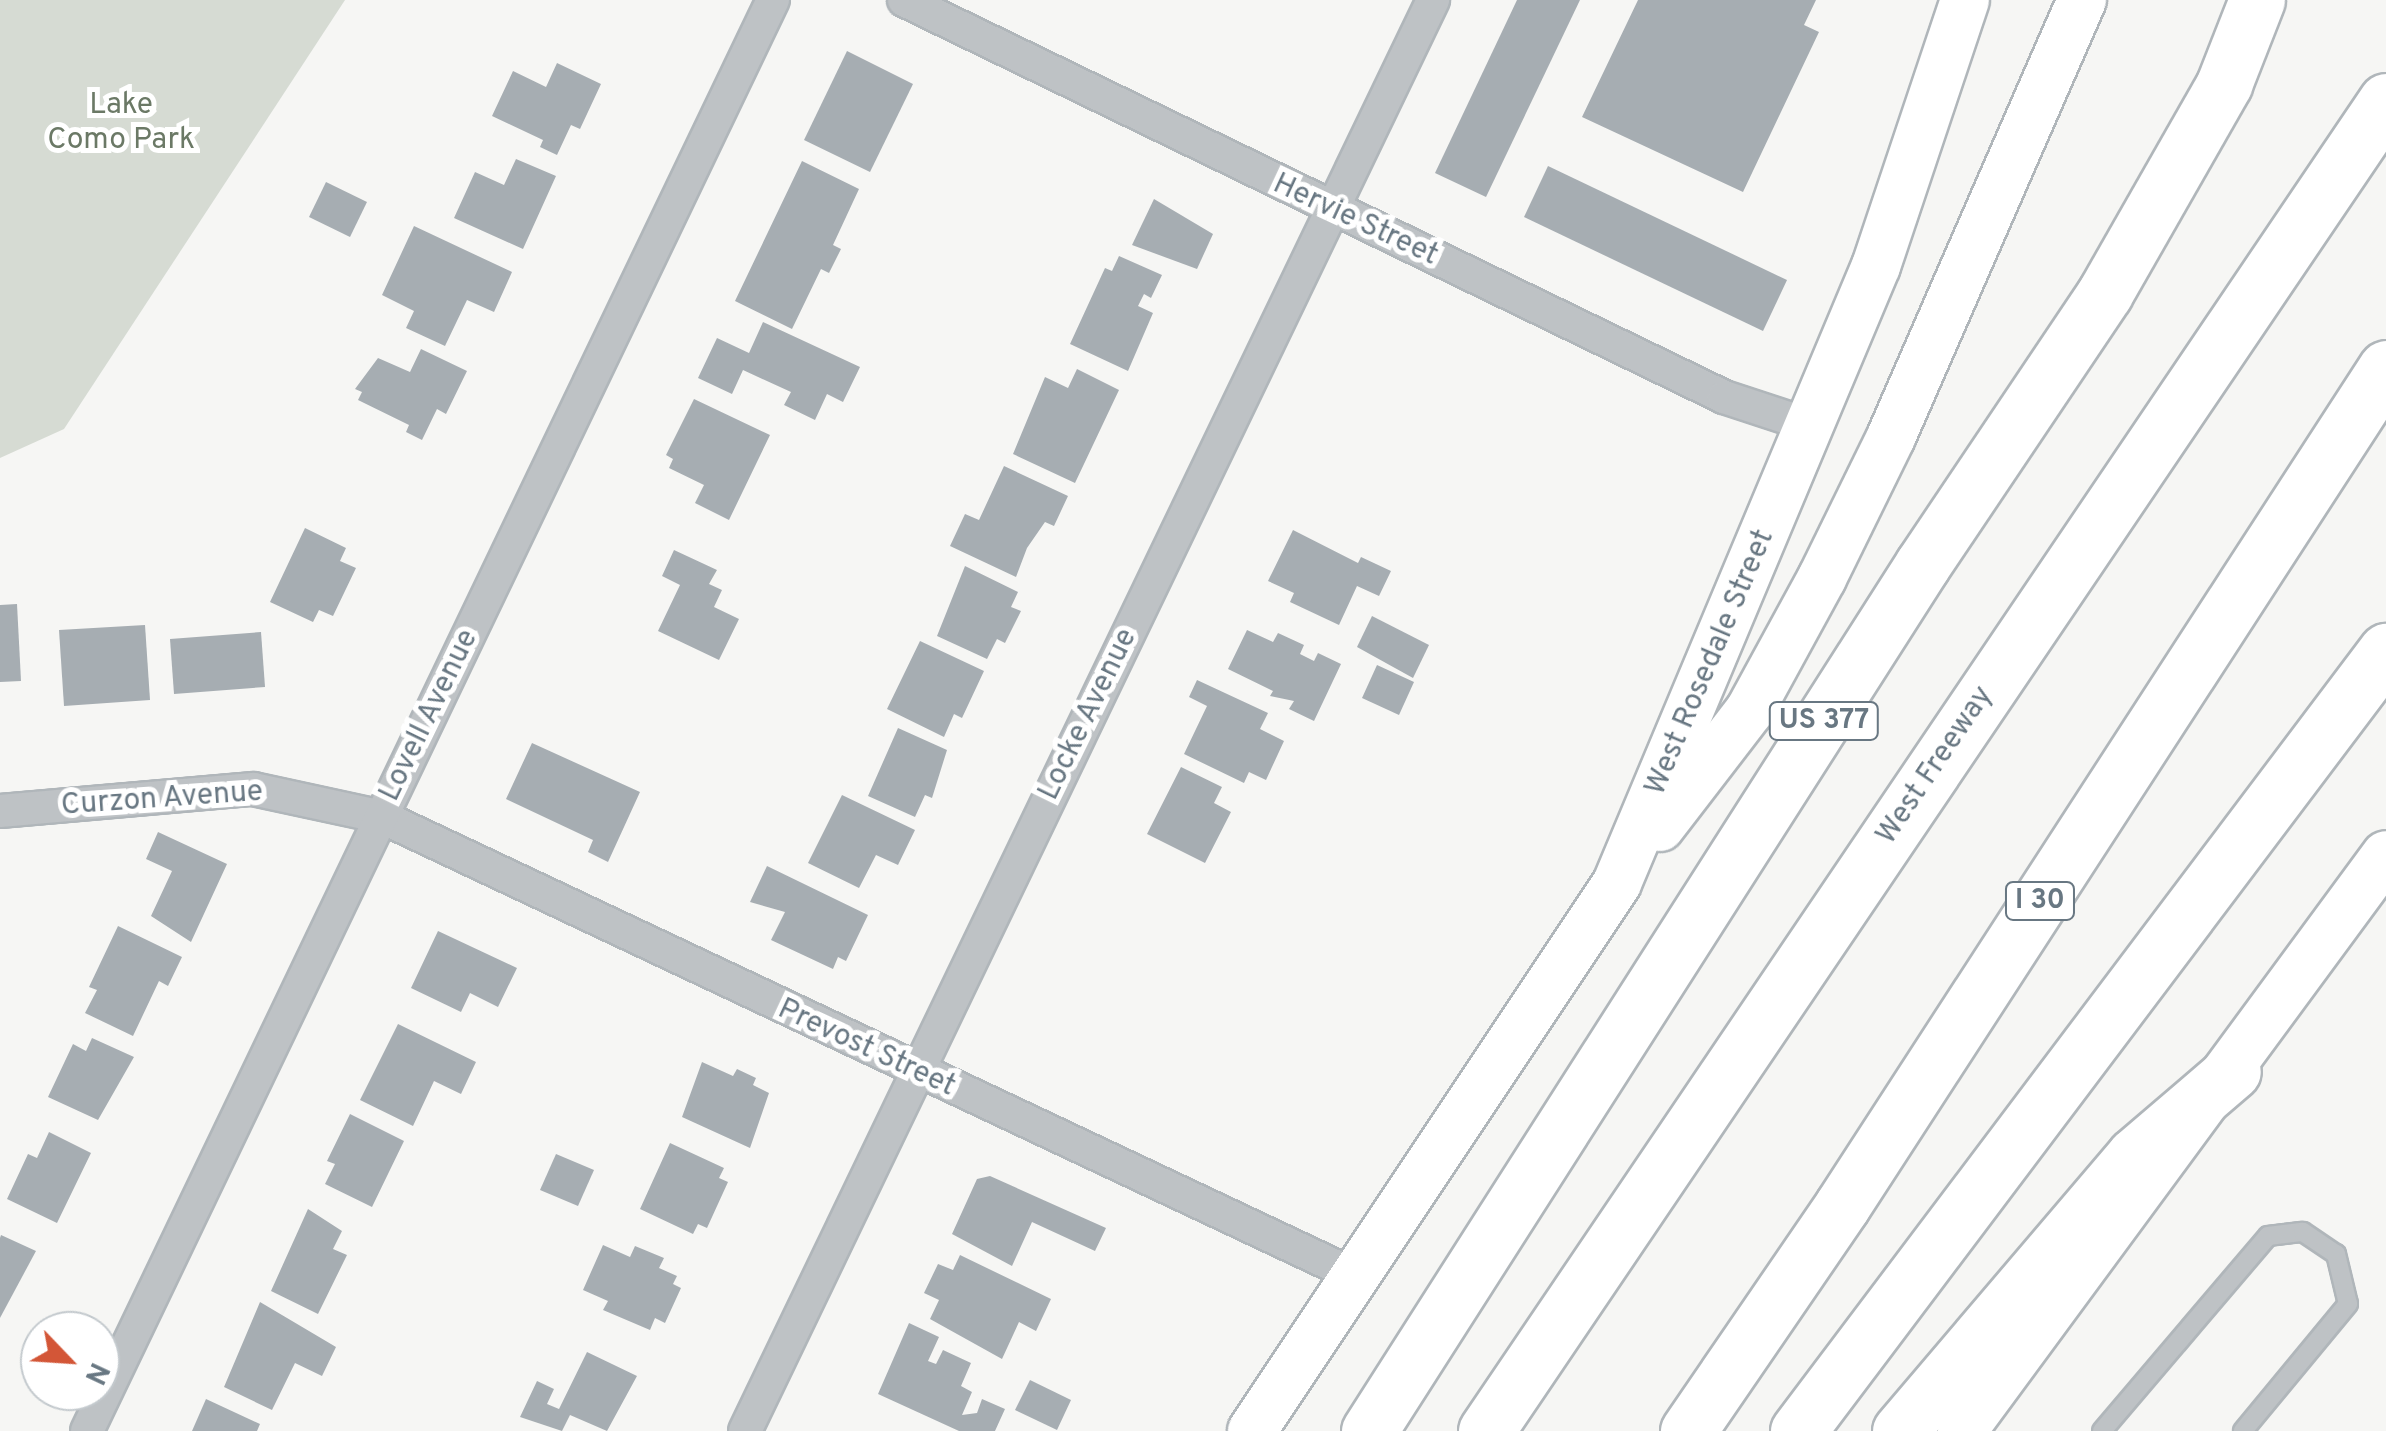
<!DOCTYPE html>
<style>
body{margin:0}
#map{position:relative;width:2386px;height:1431px;overflow:hidden;background:#f6f6f4;font-family:Overpass,sans-serif}
div>[style]{position:absolute}
.green>*{inset:0;background:#d6dbd3}
.building>*{inset:0;background:#a6adb2}
.roads{filter:drop-shadow(2px 0 #b0b6ba) drop-shadow(-2px 0 #b0b6ba) drop-shadow(0 2px #b0b6ba) drop-shadow(0 -2px #b0b6ba)}
.lane>*{height:18px;margin:-9px;padding:0 9px;transform-origin:9px;border-radius:9px;background:#bec2c5}
.street>*{height:32px;margin:-16px;padding:0 16px;transform-origin:16px;border-radius:16px;background:#bec2c5}
.secondary>*{height:48px;margin:-24px;padding:0 24px;transform-origin:24px;border-radius:24px;background:#fff}
.highway>*{height:55px;margin:-27.5px;padding:0 27.5px;transform-origin:27.5px;border-radius:27.5px;background:#fff}
span{translate:-50% -50%;white-space:nowrap;text-align:center;line-height:1.15;-webkit-text-stroke:10px #fff;paint-order:stroke}
.shield-label span{padding:2px 8px;background:#fff;border:2px solid;border-radius:8px;-webkit-text-stroke-width:0}
.shield-label{font-size:28px;color:#687782;font-weight:700}
.park-label{font-size:30px;color:#6b7966}
.street-label{font-size:30px;color:#687782}
.north{position:absolute;left:20px;top:1311px;width:100px;height:100px;box-sizing:border-box;background:#fff;border:2px solid #c3c9cd;border-radius:50%;rotate:115deg;font-size:28px;font-weight:700;line-height:40px;text-align:center;color:#687782}
.north::after{content:'';display:block;margin:auto;width:35px;height:45px;background:#d35637;clip-path:polygon(50% 0,100% 100%,50% 72%,0 100%)}
</style>
<div id="map">
<div class="green">
<div style="clip-path:polygon(0 0,345px 0,64px 429px,0 458px)"></div>
</div>
<div class="building">
<div style="clip-path:polygon(1517px 0,1580px 0,1486px 197px,1435px 173px)"></div>
<div style="clip-path:polygon(1638px 0,1816px 0,1804px 25px,1819px 32px,1743px 192px,1582px 117px)"></div>
<div style="clip-path:polygon(847px 51px,913px 84px,870px 172px,804px 140px)"></div>
<div style="clip-path:polygon(557px 63px,601px 84px,580px 129px,571px 125px,557px 155px,540px 147px,543px 140px,492px 116px,513px 71px,546px 87px)"></div>
<div style="clip-path:polygon(516px 159px,556px 176px,523px 249px,454px 218px,475px 172px,504px 185px)"></div>
<div style="clip-path:polygon(802px 161px,859px 189px,833px 245px,841px 249px,829px 273px,821px 269px,792px 329px,735px 301px)"></div>
<div style="clip-path:polygon(1548px 166px,1787px 280px,1763px 331px,1524px 217px)"></div>
<div style="clip-path:polygon(326px 182px,367px 202px,350px 237px,309px 217px)"></div>
<div style="clip-path:polygon(1154px 199px,1213px 234px,1197px 269px,1132px 245px)"></div>
<div style="clip-path:polygon(414px 226px,512px 272px,494px 312px,467px 300px,445px 346px,406px 328px,414px 311px,382px 295px)"></div>
<div style="clip-path:polygon(1119px 256px,1162px 275px,1151px 298px,1144px 294px,1138px 306px,1153px 313px,1128px 371px,1070px 344px,1105px 268px,1112px 271px)"></div>
<div style="clip-path:polygon(763px 322px,860px 367px,843px 402px,827px 394px,815px 420px,784px 405px,791px 392px,743px 370px,732px 394px,698px 378px,717px 338px,749px 353px)"></div>
<div style="clip-path:polygon(421px 349px,467px 371px,446px 414px,437px 409px,422px 440px,406px 432px,409px 425px,358px 400px,362px 392px,355px 389px,378px 358px,410px 372px)"></div>
<div style="clip-path:polygon(1077px 369px,1119px 390px,1075px 483px,1013px 454px,1045px 377px,1068px 388px)"></div>
<div style="clip-path:polygon(694px 399px,770px 435px,729px 520px,695px 503px,704px 485px,669px 468px,673px 459px,666px 455px)"></div>
<div style="clip-path:polygon(1004px 466px,1068px 496px,1054px 526px,1045px 522px,1027px 548px,1016px 577px,950px 546px,965px 514px,979px 520px)"></div>
<div style="clip-path:polygon(305px 528px,346px 548px,340px 561px,356px 568px,333px 616px,319px 610px,313px 622px,270px 602px)"></div>
<div style="clip-path:polygon(1293px 530px,1358px 563px,1361px 557px,1391px 571px,1379px 596px,1357px 586px,1339px 625px,1290px 602px,1294px 593px,1268px 581px)"></div>
<div style="clip-path:polygon(674px 550px,717px 570px,709px 584px,722px 590px,714px 607px,739px 619px,719px 660px,658px 631px,680px 585px,662px 576px)"></div>
<div style="clip-path:polygon(965px 566px,1018px 592px,1011px 607px,1021px 611px,1005px 643px,997px 639px,987px 659px,937px 636px)"></div>
<div style="clip-path:polygon(17px 604px,21px 681px,0 682px,0 605px)"></div>
<div style="clip-path:polygon(1372px 616px,1429px 645px,1413px 678px,1357px 647px)"></div>
<div style="clip-path:polygon(145px 625px,150px 700px,64px 706px,59px 630px)"></div>
<div style="clip-path:polygon(1247px 630px,1273px 642px,1278px 633px,1304px 645px,1300px 654px,1314px 661px,1318px 653px,1341px 664px,1314px 721px,1289px 709px,1294px 701px,1270px 696px,1273px 691px,1228px 669px)"></div>
<div style="clip-path:polygon(261px 632px,265px 687px,174px 694px,170px 639px)"></div>
<div style="clip-path:polygon(920px 641px,984px 671px,962px 718px,954px 714px,944px 737px,887px 709px)"></div>
<div style="clip-path:polygon(1377px 665px,1414px 682px,1399px 715px,1362px 698px)"></div>
<div style="clip-path:polygon(1197px 680px,1268px 713px,1260px 729px,1284px 741px,1266px 780px,1249px 772px,1244px 783px,1184px 754px,1207px 706px,1189px 697px)"></div>
<div style="clip-path:polygon(898px 728px,947px 750px,932px 798px,925px 795px,915px 817px,868px 796px)"></div>
<div style="clip-path:polygon(532px 743px,640px 792px,608px 862px,588px 852px,593px 840px,506px 799px)"></div>
<div style="clip-path:polygon(1181px 767px,1222px 787px,1214px 803px,1231px 812px,1205px 863px,1147px 834px)"></div>
<div style="clip-path:polygon(842px 795px,915px 830px,898px 865px,876px 855px,859px 888px,808px 863px)"></div>
<div style="clip-path:polygon(158px 832px,227px 864px,191px 942px,151px 916px,172px 871px,146px 859px)"></div>
<div style="clip-path:polygon(767px 866px,868px 915px,846px 961px,838px 957px,833px 969px,771px 940px,785px 912px,750px 902px)"></div>
<div style="clip-path:polygon(118px 926px,182px 957px,168px 986px,159px 981px,133px 1036px,85px 1013px,97px 990px,89px 987px)"></div>
<div style="clip-path:polygon(438px 931px,517px 968px,498px 1007px,470px 993px,461px 1012px,411px 988px)"></div>
<div style="clip-path:polygon(398px 1024px,476px 1062px,461px 1094px,434px 1081px,413px 1126px,360px 1100px)"></div>
<div style="clip-path:polygon(92px 1038px,134px 1057px,98px 1120px,48px 1097px,73px 1044px,86px 1051px)"></div>
<div style="clip-path:polygon(702px 1062px,733px 1076px,737px 1069px,756px 1078px,753px 1085px,769px 1093px,750px 1148px,682px 1117px)"></div>
<div style="clip-path:polygon(350px 1114px,404px 1141px,372px 1207px,325px 1184px,335px 1164px,327px 1161px)"></div>
<div style="clip-path:polygon(49px 1132px,91px 1153px,57px 1223px,7px 1199px,28px 1154px,37px 1158px)"></div>
<div style="clip-path:polygon(670px 1143px,724px 1168px,719px 1178px,728px 1182px,707px 1228px,698px 1224px,693px 1234px,640px 1209px)"></div>
<div style="clip-path:polygon(556px 1154px,594px 1170px,578px 1206px,540px 1190px)"></div>
<div style="clip-path:polygon(990px 1176px,1106px 1228px,1095px 1251px,1032px 1222px,1012px 1266px,952px 1234px,977px 1179px)"></div>
<div style="clip-path:polygon(308px 1209px,342px 1231px,333px 1249px,347px 1255px,318px 1314px,271px 1291px)"></div>
<div style="clip-path:polygon(1px 1235px,36px 1251px,0 1318px,0 1238px)"></div>
<div style="clip-path:polygon(603px 1245px,630px 1257px,635px 1246px,664px 1258px,659px 1268px,677px 1276px,673px 1284px,681px 1288px,665px 1323px,655px 1318px,650px 1330px,603px 1310px,608px 1301px,583px 1290px)"></div>
<div style="clip-path:polygon(960px 1255px,1051px 1299px,1036px 1331px,1019px 1322px,1002px 1359px,930px 1319px,939px 1300px,924px 1293px,938px 1264px,953px 1270px)"></div>
<div style="clip-path:polygon(260px 1302px,336px 1347px,322px 1376px,295px 1363px,272px 1410px,224px 1387px)"></div>
<div style="clip-path:polygon(909px 1323px,939px 1337px,928px 1361px,936px 1364px,943px 1350px,971px 1363px,961px 1386px,972px 1392px,962px 1415px,977px 1413px,982px 1399px,1005px 1409px,995px 1431px,959px 1431px,878px 1394px)"></div>
<div style="clip-path:polygon(587px 1352px,637px 1376px,607px 1431px,570px 1415px,562px 1431px,520px 1417px,537px 1381px,554px 1389px,547px 1404px,559px 1409px)"></div>
<div style="clip-path:polygon(1030px 1380px,1071px 1400px,1057px 1430px,1015px 1410px)"></div>
<div style="clip-path:polygon(206px 1399px,260px 1424px,257px 1431px,192px 1431px)"></div>
</div>
<div class="roads">
<div class="lane">
<div style="left:2102px;top:1431px;width:256px;rotate:-49.6deg"></div>
<div style="left:2268px;top:1236px;width:35px;rotate:-7deg"></div>
<div style="left:2303px;top:1232px;width:40px;rotate:34deg"></div>
<div style="left:2336px;top:1254px;width:51px;rotate:76.5deg"></div>
<div style="left:2348px;top:1304px;width:165px;rotate:129.6deg"></div>
</div>
<div class="street">
<div style="left:904px;top:0;width:911px;rotate:25.83deg"></div>
<div style="left:1724px;top:397px;width:93px;rotate:18.2deg"></div>
<div style="left:0;top:811px;width:254px;rotate:-5deg"></div>
<div style="left:253px;top:789px;width:132px;rotate:12.2deg"></div>
<div style="left:382px;top:817px;width:1074px;rotate:25.23deg"></div>
<div style="left:87px;top:1431px;width:1587px;rotate:-64.39deg"></div>
<div style="left:745px;top:1431px;width:1588px;rotate:-64.32deg"></div>
</div>
<div class="secondary">
<div style="left:1660px;top:827px;width:148px;rotate:-52.4deg"></div>
<div style="left:1750px;top:710px;width:150px;rotate:-61.4deg"></div>
<div style="left:1822px;top:578px;width:157px;rotate:-63.9deg"></div>
<div style="left:1891px;top:437px;width:477px;rotate:-66.4deg"></div>
<div style="left:1252px;top:1431px;width:658px;rotate:-56.33deg"></div>
<div style="left:1617px;top:883px;width:669px;rotate:-67.23deg"></div>
<div style="left:1876px;top:266px;width:280px;rotate:-71.5deg"></div>
<div style="left:1962px;top:1431px;width:715px;rotate:-53.64deg"></div>
</div>
<div class="highway">
<div style="left:1369px;top:1431px;width:1029px;rotate:-57.42deg"></div>
<div style="left:1923px;top:564px;width:326px;rotate:-56.1deg"></div>
<div style="left:2105px;top:293px;width:241px;rotate:-60.3deg"></div>
<div style="left:2224px;top:84px;width:90px;rotate:-68.6deg"></div>
<div style="left:1486px;top:1431px;width:1606px;rotate:-55.91deg"></div>
<div style="left:1688px;top:1431px;width:273px;rotate:-55.6deg"></div>
<div style="left:1842px;top:1206px;width:999px;rotate:-57.01deg"></div>
<div style="left:1798px;top:1431px;width:977px;rotate:-52.99deg"></div>
<div style="left:1900px;top:1431px;width:361px;rotate:-49.6deg"></div>
<div style="left:2134px;top:1156px;width:130px;rotate:-40.6deg"></div>
</div>
</div>
<div class="shield-label">
<span style="left:1824px;top:721px">US 377</span>
<span style="left:2040px;top:901px">I 30</span>
</div>
<div class="park-label">
<span style="left:121px;top:123px">Lake<br>Como Park</span>
</div>
<div class="street-label">
<span style="left:1355px;top:221px;rotate:25deg">Hervie Street</span>
<span style="left:1711px;top:663px;rotate:-67deg">West Rosedale Street</span>
<span style="left:1089px;top:715px;rotate:-64deg">Locke Avenue</span>
<span style="left:430px;top:716px;rotate:-64deg">Lovell Avenue</span>
<span style="left:1936px;top:766px;rotate:-56deg">West Freeway</span>
<span style="left:162px;top:800px;rotate:-4deg">Curzon Avenue</span>
<span style="left:866px;top:1049px;rotate:25deg">Prevost Street</span>
</div>
<div class="north">N</div>
</div>
